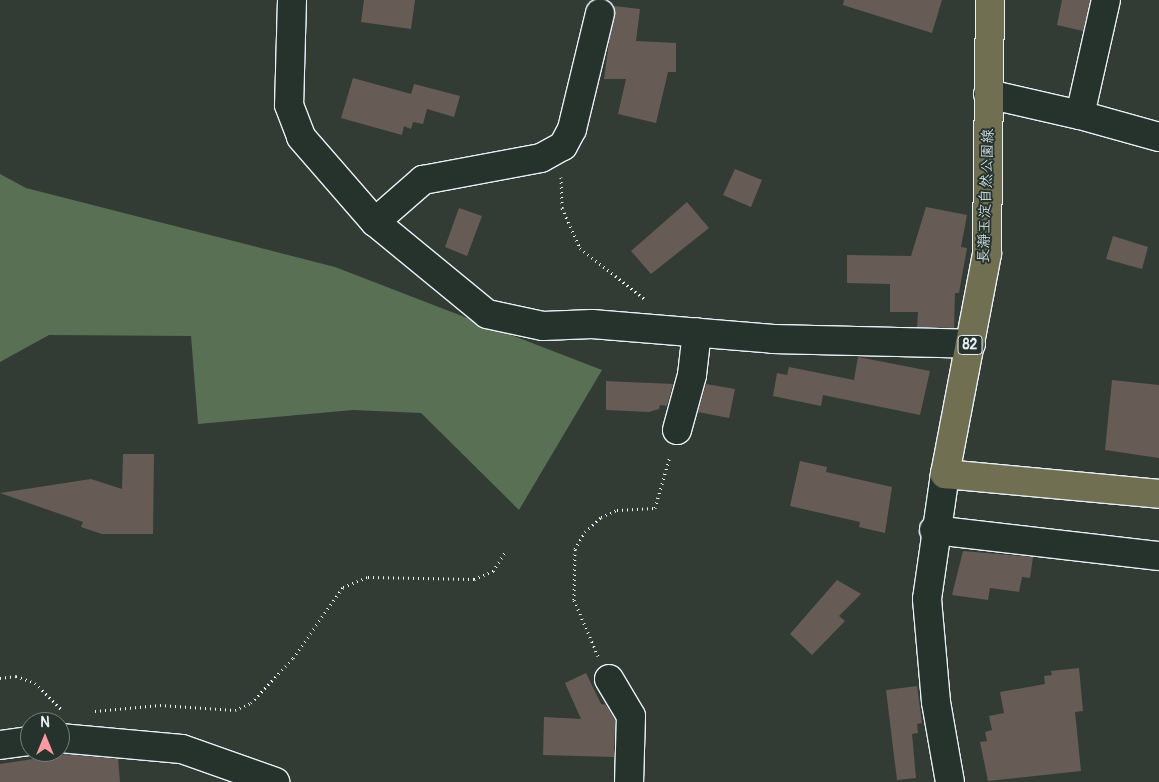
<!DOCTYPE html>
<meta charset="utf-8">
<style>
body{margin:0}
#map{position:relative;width:1159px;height:782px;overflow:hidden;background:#333b35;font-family:Pangolin,"Klee One",sans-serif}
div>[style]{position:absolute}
.green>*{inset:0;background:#597055}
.building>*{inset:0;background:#675c55}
.path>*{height:3px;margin-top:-1.5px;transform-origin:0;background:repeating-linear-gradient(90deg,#e8f1f8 0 1px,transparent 0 5px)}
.roads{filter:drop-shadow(1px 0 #e8f1f8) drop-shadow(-1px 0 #e8f1f8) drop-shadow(0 1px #e8f1f8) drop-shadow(0 -1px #e8f1f8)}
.minor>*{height:28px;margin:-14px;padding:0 14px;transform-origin:14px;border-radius:14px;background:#26332d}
.major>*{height:28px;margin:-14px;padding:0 14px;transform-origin:14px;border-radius:14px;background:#706f52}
span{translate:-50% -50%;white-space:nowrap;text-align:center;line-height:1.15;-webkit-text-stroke:4px #26332d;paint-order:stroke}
.shield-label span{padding:1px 4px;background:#26332d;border:1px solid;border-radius:4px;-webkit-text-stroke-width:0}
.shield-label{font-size:14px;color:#e8f1f8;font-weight:700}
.street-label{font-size:15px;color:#e8f1f8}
.north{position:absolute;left:20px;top:712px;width:50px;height:50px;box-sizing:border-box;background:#26332d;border:1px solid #747f7e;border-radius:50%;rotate:0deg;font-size:14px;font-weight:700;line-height:20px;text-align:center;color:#e8f1f8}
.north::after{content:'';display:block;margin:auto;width:18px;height:22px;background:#ff9aa2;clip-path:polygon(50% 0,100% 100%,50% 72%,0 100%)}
</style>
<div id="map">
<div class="green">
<div style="clip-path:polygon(0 174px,26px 188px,335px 267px,602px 370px,519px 510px,421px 413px,353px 410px,198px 424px,191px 336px,49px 335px,0 362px)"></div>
</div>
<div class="building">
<div style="clip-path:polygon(364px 0,415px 0,411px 29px,361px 22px)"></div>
<div style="clip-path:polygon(844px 0,942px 0,932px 33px,843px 5px)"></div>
<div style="clip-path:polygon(1062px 0,1090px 0,1083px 31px,1057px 25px)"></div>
<div style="clip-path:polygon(614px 6px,640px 9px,636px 41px,676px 43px,676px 72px,668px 72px,656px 123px,618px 114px,626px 79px,604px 79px)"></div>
<div style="clip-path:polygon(353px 78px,411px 94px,414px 84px,460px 96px,454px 117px,427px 109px,423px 124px,413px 122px,411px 129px,404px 126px,402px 135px,341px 118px)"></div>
<div style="clip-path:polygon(735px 169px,762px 180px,751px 207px,723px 195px)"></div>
<div style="clip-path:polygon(687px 202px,709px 228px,651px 274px,631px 251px)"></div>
<div style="clip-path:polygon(926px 207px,967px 215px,961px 247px,967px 248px,959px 293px,955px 293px,954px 328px,917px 327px,918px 312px,890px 312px,890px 284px,847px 283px,847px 255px,911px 256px)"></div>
<div style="clip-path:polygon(459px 208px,482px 216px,467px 256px,445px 247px)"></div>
<div style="clip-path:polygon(1113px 236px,1148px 247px,1142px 269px,1106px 259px)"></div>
<div style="clip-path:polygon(858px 357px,930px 371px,920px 415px,823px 395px,821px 406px,773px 396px,777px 373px,787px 375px,789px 367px,854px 380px)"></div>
<div style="clip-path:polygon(1112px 380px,1159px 385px,1159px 458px,1105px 450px)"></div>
<div style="clip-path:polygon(606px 381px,627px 382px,673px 384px,667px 406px,660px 405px,659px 409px,649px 412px,606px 410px)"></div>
<div style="clip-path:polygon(706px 384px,735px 389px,729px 418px,698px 412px)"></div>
<div style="clip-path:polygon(123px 454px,154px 454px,153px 534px,102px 534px,81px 527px,83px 522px,0 493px,91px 479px,122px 489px)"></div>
<div style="clip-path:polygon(800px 461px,827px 467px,826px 472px,892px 487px,885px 533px,859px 527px,860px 522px,790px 506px)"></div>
<div style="clip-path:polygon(963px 551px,1033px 557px,1030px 578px,1022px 577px,1019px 592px,990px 588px,988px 600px,952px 595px)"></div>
<div style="clip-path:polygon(837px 580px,861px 594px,839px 616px,845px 621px,812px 655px,790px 634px)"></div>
<div style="clip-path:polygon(1079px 668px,1083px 711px,1075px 712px,1081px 771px,988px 781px,980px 742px,987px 741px,985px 732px,992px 730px,989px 716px,1004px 713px,1000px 692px,1045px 684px,1044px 676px,1052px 675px,1051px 671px)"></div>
<div style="clip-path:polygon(586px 673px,601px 704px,606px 705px,615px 720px,614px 757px,543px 755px,544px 717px,581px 719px,565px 683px)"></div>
<div style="clip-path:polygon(917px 686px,922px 723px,917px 724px,918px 733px,912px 734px,916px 778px,897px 780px,886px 690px)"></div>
<div style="clip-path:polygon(67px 754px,118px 759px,120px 782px,0 782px,0 764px)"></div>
</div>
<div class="path">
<div style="left:561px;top:177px;width:31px;rotate:88deg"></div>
<div style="left:562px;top:208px;width:44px;rotate:65.8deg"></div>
<div style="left:580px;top:248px;width:84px;rotate:38.2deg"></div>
<div style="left:598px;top:656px;width:61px;rotate:-113.2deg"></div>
<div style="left:574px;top:600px;width:51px;rotate:-88.9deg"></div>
<div style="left:575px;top:549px;width:20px;rotate:-60deg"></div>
<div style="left:585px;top:532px;width:22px;rotate:-43deg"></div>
<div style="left:601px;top:517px;width:17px;rotate:-24deg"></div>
<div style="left:617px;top:510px;width:38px;rotate:-3deg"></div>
<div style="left:655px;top:508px;width:54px;rotate:-73.9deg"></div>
<div style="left:0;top:678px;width:16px;rotate:-7deg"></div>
<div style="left:16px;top:676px;width:20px;rotate:20deg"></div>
<div style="left:35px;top:683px;width:38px;rotate:45deg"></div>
<div style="left:95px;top:711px;width:65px;rotate:-5.3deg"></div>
<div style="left:160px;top:705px;width:75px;rotate:3.8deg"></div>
<div style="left:235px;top:710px;width:17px;rotate:-24deg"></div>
<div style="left:251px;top:703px;width:62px;rotate:-47deg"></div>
<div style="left:293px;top:658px;width:87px;rotate:-54.8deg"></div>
<div style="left:343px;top:587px;width:27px;rotate:-22deg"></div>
<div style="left:368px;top:577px;width:106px;rotate:1.1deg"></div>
<div style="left:474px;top:579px;width:21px;rotate:-23deg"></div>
<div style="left:493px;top:571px;width:24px;rotate:-57deg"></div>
</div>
<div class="roads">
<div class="minor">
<div style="left:292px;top:0;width:105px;rotate:91.6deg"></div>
<div style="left:289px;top:105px;width:34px;rotate:69deg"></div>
<div style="left:301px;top:137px;width:113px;rotate:49deg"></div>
<div style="left:375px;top:222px;width:145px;rotate:39.4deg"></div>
<div style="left:487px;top:314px;width:57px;rotate:12.1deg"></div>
<div style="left:543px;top:326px;width:49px;rotate:-2.3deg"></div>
<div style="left:592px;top:324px;width:182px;rotate:4.7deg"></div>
<div style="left:773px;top:339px;width:198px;rotate:1.4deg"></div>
<div style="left:988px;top:94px;width:94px;rotate:12.9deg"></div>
<div style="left:1080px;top:115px;width:118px;rotate:-77.3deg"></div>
<div style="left:1080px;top:115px;width:82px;rotate:15.6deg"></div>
<div style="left:375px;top:222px;width:64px;rotate:-41.2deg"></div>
<div style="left:423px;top:180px;width:120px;rotate:-10.6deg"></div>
<div style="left:541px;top:158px;width:25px;rotate:-29deg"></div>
<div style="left:563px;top:146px;width:19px;rotate:-62deg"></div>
<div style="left:572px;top:129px;width:119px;rotate:-76.4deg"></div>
<div style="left:677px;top:430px;width:57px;rotate:-74.7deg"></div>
<div style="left:692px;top:375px;width:43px;rotate:-83.4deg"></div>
<div style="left:945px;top:474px;width:126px;rotate:98.2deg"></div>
<div style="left:927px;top:599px;width:103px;rotate:85deg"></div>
<div style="left:936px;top:702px;width:81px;rotate:80.1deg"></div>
<div style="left:934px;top:530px;width:226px;rotate:6.6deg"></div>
<div style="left:609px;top:679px;width:43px;rotate:59.3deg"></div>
<div style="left:631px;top:716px;width:66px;rotate:91.7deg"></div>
<div style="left:60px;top:738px;width:122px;rotate:5.2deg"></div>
<div style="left:182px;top:749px;width:99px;rotate:19.5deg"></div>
<div style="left:0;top:745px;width:30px;rotate:-8deg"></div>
</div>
<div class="major">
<div style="left:990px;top:0;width:254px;rotate:90.7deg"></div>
<div style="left:987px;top:254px;width:224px;rotate:100.8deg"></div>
<div style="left:945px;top:474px;width:215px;rotate:5.3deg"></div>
</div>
</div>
<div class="shield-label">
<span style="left:970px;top:345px">82</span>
</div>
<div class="street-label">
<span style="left:986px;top:196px;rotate:-88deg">長瀞玉淀自然公園線</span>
</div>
<div class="north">N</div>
</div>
